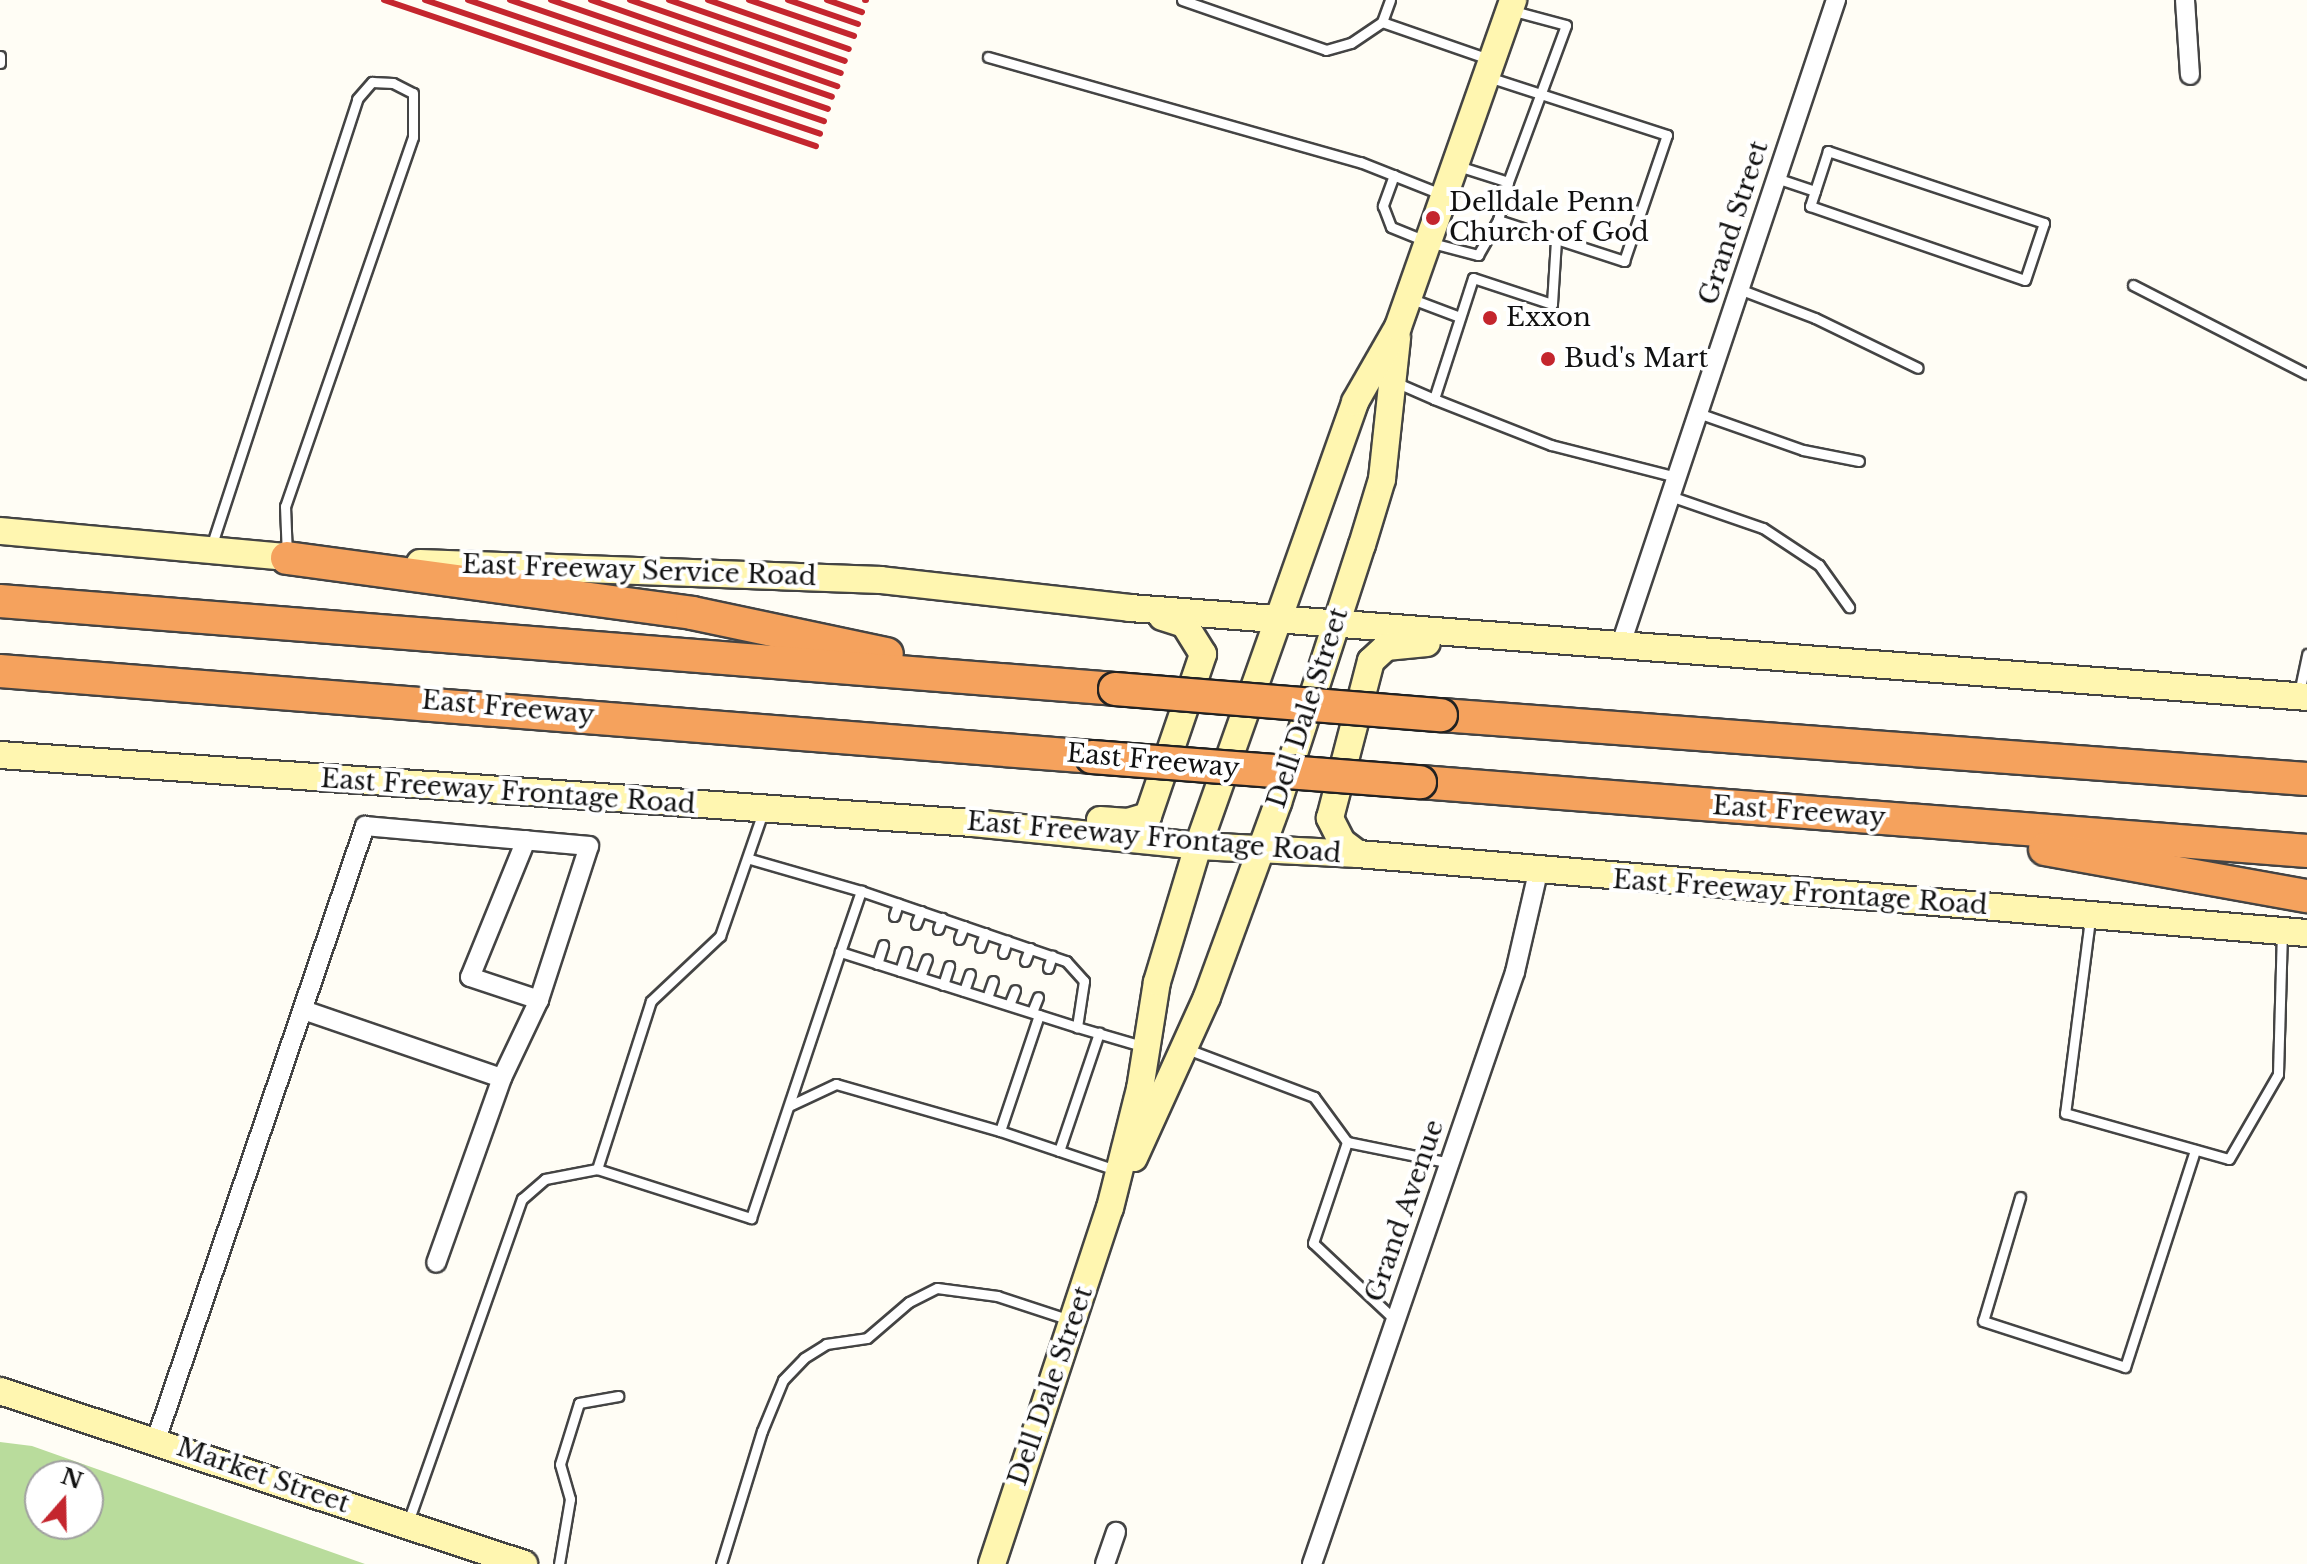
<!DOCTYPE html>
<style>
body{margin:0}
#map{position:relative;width:2307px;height:1564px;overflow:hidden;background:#fffdf5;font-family:"Libre Baskerville",serif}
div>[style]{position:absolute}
.forest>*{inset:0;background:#b9dc9c}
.roads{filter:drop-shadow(2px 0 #444) drop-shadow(-2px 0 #444) drop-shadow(0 2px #444) drop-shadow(0 -2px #444)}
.lane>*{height:9px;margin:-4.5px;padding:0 4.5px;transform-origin:4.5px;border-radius:4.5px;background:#fff}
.street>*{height:18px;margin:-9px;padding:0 9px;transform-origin:9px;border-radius:9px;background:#fff}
.secondary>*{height:26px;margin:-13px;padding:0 13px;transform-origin:13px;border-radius:13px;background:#fff6b0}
.highway>*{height:32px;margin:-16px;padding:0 16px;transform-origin:16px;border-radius:16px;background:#f5a25d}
.rail>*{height:6px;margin:-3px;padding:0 3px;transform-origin:3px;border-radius:3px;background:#c4262e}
.bridges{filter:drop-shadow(2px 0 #222) drop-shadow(-2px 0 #222) drop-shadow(0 2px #222) drop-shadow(0 -2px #222)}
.highway-bridge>*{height:32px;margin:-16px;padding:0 16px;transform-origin:16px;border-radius:16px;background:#f5a25d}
.dots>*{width:22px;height:22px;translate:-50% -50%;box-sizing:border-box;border:4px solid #fff;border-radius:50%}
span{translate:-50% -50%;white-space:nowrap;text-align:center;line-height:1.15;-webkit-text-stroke:8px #fff;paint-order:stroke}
.poi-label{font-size:26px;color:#111}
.left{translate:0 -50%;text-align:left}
.street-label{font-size:26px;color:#111}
.north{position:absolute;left:24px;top:1460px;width:80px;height:80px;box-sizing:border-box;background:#fff;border:2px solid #a0a0a0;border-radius:50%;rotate:20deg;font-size:22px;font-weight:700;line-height:32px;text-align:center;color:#111}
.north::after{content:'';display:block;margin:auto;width:28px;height:36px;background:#c4262e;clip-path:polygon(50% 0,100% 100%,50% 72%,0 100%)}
</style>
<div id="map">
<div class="forest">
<div style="clip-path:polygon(evenodd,0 1442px,32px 1446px,365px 1564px,0 1564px,0 1442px,40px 1476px,88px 1476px,88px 1524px,40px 1524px,40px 1476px)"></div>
</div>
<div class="roads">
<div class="lane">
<div style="left:1182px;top:0;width:152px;rotate:19.1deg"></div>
<div style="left:1326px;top:50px;width:26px;rotate:-16deg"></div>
<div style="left:1351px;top:43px;width:37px;rotate:-34deg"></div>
<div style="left:1390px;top:0;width:23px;rotate:110deg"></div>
<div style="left:1382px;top:22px;width:113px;rotate:19.1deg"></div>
<div style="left:0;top:56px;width:7px;rotate:90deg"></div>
<div style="left:988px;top:57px;width:387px;rotate:15.8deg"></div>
<div style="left:1360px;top:162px;width:87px;rotate:21.6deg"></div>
<div style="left:1458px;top:166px;width:52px;rotate:17.7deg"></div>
<div style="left:1508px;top:182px;width:167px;rotate:-69.7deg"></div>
<div style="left:1566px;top:25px;width:58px;rotate:-165deg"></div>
<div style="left:1394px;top:175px;width:33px;rotate:110deg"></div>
<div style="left:1383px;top:206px;width:22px;rotate:69deg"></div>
<div style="left:1391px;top:227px;width:40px;rotate:22deg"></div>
<div style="left:1428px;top:242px;width:52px;rotate:14.6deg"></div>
<div style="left:1478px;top:255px;width:40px;rotate:-60.3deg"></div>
<div style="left:1498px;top:220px;width:133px;rotate:18deg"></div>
<div style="left:1624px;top:261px;width:133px;rotate:-71.2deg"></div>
<div style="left:1667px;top:135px;width:188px;rotate:-162deg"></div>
<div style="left:1776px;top:178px;width:41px;rotate:18.4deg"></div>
<div style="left:1815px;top:191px;width:16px;rotate:108deg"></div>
<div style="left:1810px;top:206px;width:227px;rotate:19deg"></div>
<div style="left:2025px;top:280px;width:60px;rotate:-71.6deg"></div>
<div style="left:2044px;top:223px;width:228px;rotate:-161.6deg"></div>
<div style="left:1828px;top:151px;width:42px;rotate:108deg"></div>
<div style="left:1498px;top:220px;width:39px;rotate:-75deg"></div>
<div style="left:1556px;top:240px;width:64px;rotate:93.6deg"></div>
<div style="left:1552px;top:304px;width:83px;rotate:-161.8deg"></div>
<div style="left:1473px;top:278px;width:127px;rotate:107.9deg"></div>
<div style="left:1434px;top:399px;width:126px;rotate:21.5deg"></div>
<div style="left:1551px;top:445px;width:130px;rotate:14.3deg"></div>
<div style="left:2133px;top:285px;width:195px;rotate:27.1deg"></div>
<div style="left:1739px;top:289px;width:81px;rotate:20.9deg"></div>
<div style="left:1815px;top:318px;width:114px;rotate:25.9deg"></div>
<div style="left:1412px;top:299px;width:51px;rotate:20.6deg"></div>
<div style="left:1395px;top:382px;width:43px;rotate:23.6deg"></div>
<div style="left:1698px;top:413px;width:111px;rotate:19.4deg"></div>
<div style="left:1803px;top:450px;width:57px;rotate:11.1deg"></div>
<div style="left:1670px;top:496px;width:98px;rotate:19deg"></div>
<div style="left:1763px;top:528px;width:67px;rotate:33.5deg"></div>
<div style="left:1819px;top:565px;width:52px;rotate:54.5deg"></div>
<div style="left:211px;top:547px;width:471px;rotate:-71.9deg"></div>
<div style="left:357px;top:99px;width:23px;rotate:-49deg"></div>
<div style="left:372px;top:82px;width:21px;rotate:3deg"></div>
<div style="left:393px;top:83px;width:22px;rotate:27deg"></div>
<div style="left:413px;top:93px;width:44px;rotate:90deg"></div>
<div style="left:413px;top:137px;width:391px;rotate:109.1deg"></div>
<div style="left:285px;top:506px;width:49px;rotate:87.7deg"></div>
<div style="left:2299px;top:693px;width:40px;rotate:-78deg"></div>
<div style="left:750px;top:859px;width:116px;rotate:16.1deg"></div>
<div style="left:861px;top:891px;width:217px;rotate:18.9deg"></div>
<div style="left:1066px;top:961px;width:27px;rotate:48deg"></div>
<div style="left:1084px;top:981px;width:47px;rotate:98.7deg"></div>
<div style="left:1077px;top:1027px;width:249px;rotate:-162.4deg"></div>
<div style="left:840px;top:952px;width:65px;rotate:-71deg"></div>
<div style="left:894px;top:916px;width:13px;rotate:-72deg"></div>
<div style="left:2090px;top:919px;width:196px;rotate:97.3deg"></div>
<div style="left:2065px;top:1113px;width:170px;rotate:15.7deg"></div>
<div style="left:2229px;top:1159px;width:98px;rotate:-60deg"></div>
<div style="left:2278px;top:1074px;width:140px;rotate:-88.4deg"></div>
<div style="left:916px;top:924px;width:14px;rotate:-69deg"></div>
<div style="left:938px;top:929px;width:12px;rotate:-70deg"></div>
<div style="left:959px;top:939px;width:14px;rotate:-69deg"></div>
<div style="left:980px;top:947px;width:15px;rotate:-70deg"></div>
<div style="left:1003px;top:953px;width:13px;rotate:-72deg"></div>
<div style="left:1025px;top:961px;width:14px;rotate:-69deg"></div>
<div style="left:877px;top:964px;width:20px;rotate:-72deg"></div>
<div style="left:1048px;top:968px;width:13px;rotate:-72deg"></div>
<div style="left:900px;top:971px;width:20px;rotate:-72deg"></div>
<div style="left:920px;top:977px;width:19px;rotate:-69deg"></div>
<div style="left:943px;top:985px;width:20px;rotate:-72deg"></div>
<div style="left:964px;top:991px;width:18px;rotate:-71deg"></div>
<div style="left:987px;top:998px;width:18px;rotate:-71deg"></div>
<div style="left:1009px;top:1005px;width:16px;rotate:-68deg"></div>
<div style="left:1032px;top:1012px;width:16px;rotate:-68deg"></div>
<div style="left:1039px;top:1015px;width:122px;rotate:108.6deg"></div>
<div style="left:1000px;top:1131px;width:126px;rotate:18.6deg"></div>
<div style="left:1077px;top:1027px;width:68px;rotate:16.3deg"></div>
<div style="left:1187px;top:1049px;width:136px;rotate:20.7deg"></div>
<div style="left:1314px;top:1097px;width:56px;rotate:53.7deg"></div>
<div style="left:789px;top:1106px;width:52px;rotate:-25.1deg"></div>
<div style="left:836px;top:1084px;width:171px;rotate:16deg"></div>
<div style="left:1059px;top:1151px;width:125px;rotate:-71.3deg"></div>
<div style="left:597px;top:1169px;width:176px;rotate:-72.2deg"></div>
<div style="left:651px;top:1001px;width:95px;rotate:-43.3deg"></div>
<div style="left:720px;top:936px;width:131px;rotate:-70.9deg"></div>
<div style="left:2020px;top:1197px;width:129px;rotate:106.6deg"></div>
<div style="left:1983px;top:1321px;width:149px;rotate:17.9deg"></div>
<div style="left:2125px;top:1367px;width:228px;rotate:-72.1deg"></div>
<div style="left:1394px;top:1319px;width:111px;rotate:-136.8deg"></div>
<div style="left:1313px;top:1243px;width:107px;rotate:-71.4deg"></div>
<div style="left:1347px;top:1142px;width:105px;rotate:11.5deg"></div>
<div style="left:408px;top:1522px;width:343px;rotate:-70.6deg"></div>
<div style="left:522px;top:1199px;width:30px;rotate:-41deg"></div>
<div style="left:545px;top:1179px;width:53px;rotate:-10.9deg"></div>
<div style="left:597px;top:1169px;width:162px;rotate:17.7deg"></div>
<div style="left:751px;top:1218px;width:280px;rotate:-71.5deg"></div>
<div style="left:559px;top:1564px;width:66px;rotate:-80.4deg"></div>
<div style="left:570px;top:1499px;width:36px;rotate:-106deg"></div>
<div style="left:560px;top:1464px;width:64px;rotate:-72.7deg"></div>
<div style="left:579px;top:1403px;width:40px;rotate:-10deg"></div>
<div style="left:721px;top:1564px;width:139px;rotate:-72.9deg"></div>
<div style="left:762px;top:1431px;width:55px;rotate:-67.6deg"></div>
<div style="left:783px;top:1380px;width:30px;rotate:-46deg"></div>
<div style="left:804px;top:1358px;width:26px;rotate:-32deg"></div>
<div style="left:826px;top:1344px;width:41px;rotate:-8.3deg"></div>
<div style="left:867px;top:1338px;width:55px;rotate:-40.6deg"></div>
<div style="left:909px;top:1302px;width:31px;rotate:-27deg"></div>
<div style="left:937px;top:1288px;width:61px;rotate:7.6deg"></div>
<div style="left:997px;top:1296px;width:77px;rotate:18.2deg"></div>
</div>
<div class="street">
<div style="left:2185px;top:0;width:75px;rotate:86.2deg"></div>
<div style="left:1621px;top:644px;width:679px;rotate:-71.54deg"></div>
<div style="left:526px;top:840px;width:148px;rotate:112.2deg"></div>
<div style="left:470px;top:977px;width:73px;rotate:18.4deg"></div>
<div style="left:303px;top:1010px;width:210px;rotate:18.9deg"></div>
<div style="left:156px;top:1440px;width:649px;rotate:-71.2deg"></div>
<div style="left:365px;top:826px;width:225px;rotate:5.1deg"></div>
<div style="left:589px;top:846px;width:162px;rotate:108deg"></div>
<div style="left:539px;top:1000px;width:86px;rotate:115.4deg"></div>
<div style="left:502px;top:1078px;width:196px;rotate:109.6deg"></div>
<div style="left:1105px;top:1564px;width:34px;rotate:-71deg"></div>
<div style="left:1312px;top:1564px;width:626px;rotate:-71.07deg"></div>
<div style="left:1515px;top:972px;width:103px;rotate:-77deg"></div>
</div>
<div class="secondary">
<div style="left:0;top:531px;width:306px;rotate:5.2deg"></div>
<div style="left:420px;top:563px;width:461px;rotate:2.1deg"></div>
<div style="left:881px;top:580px;width:251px;rotate:6.4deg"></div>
<div style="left:1130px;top:608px;width:1180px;rotate:4.32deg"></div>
<div style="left:0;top:755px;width:975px;rotate:4deg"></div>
<div style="left:973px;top:823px;width:226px;rotate:5.8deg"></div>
<div style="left:1198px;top:846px;width:160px;rotate:2.9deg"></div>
<div style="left:1358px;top:854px;width:952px;rotate:4.76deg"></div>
<div style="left:1100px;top:820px;width:28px;rotate:4deg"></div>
<div style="left:1128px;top:822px;width:21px;rotate:-17deg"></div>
<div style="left:1148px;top:816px;width:171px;rotate:-71.2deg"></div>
<div style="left:1203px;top:654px;width:36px;rotate:-122deg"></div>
<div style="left:1184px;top:624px;width:23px;rotate:-162deg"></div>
<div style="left:1358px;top:854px;width:20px;rotate:-143deg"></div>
<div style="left:1342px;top:842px;width:27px;rotate:-117deg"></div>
<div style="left:1330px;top:818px;width:162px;rotate:-75.4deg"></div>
<div style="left:1371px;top:661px;width:21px;rotate:-43deg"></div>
<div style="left:1386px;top:647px;width:41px;rotate:-5.6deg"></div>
<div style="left:1134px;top:1158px;width:177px;rotate:-65.6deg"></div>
<div style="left:1207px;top:997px;width:207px;rotate:-69.9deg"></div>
<div style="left:1278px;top:803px;width:271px;rotate:-72deg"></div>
<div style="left:1362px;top:545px;width:69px;rotate:-73.1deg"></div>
<div style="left:1382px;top:479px;width:142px;rotate:-83.9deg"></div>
<div style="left:0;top:1391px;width:552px;rotate:18.27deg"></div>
<div style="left:992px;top:1564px;width:375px;rotate:-71.7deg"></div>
<div style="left:1110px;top:1208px;width:123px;rotate:-75.9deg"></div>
<div style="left:1140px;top:1089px;width:108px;rotate:-81deg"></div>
<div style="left:1157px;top:982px;width:142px;rotate:-73.2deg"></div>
<div style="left:1198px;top:846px;width:471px;rotate:-70.5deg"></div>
<div style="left:1355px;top:402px;width:86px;rotate:-60.2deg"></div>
<div style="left:1398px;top:327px;width:347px;rotate:-70.6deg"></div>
</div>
<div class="highway">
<div style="left:287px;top:558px;width:409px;rotate:7.7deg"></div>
<div style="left:692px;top:613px;width:199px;rotate:11.9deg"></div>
<div style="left:0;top:601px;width:1118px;rotate:4.51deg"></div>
<div style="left:0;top:671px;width:1095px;rotate:4.5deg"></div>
<div style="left:1441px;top:715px;width:868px;rotate:4.23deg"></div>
<div style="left:1420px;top:782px;width:890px;rotate:4.45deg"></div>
<div style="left:2045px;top:849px;width:266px;rotate:10.2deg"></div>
</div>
</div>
<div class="rail">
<div style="left:384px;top:0;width:456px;rotate:18.7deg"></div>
<div style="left:425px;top:0;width:417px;rotate:18.7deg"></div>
<div style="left:468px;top:0;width:376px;rotate:18.8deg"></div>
<div style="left:510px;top:0;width:336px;rotate:18.9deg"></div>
<div style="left:551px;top:0;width:297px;rotate:19deg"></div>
<div style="left:591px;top:0;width:261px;rotate:19.3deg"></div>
<div style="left:630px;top:0;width:223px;rotate:19.1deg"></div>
<div style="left:669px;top:0;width:186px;rotate:19.1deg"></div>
<div style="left:708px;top:0;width:149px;rotate:19.2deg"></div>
<div style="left:749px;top:0;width:111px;rotate:18.9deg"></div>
<div style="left:788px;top:0;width:74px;rotate:18.9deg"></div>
<div style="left:827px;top:0;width:37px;rotate:19deg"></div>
<div style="left:865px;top:0;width:1px"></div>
</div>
<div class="bridges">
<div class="highway-bridge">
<div style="left:1115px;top:689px;width:327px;rotate:4.6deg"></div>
<div style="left:1092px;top:757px;width:329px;rotate:4.4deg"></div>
</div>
</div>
<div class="dots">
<div style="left:1433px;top:218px;background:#c4262e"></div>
<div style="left:1490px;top:318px;background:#c4262e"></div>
<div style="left:1548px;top:359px;background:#c4262e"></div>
</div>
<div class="poi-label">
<span class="left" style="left:1449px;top:218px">Delldale Penn<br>Church of God</span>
<span class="left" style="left:1506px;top:318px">Exxon</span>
<span class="left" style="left:1564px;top:359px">Bud's Mart</span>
</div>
<div class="street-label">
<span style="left:1734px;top:223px;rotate:-72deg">Grand Street</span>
<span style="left:639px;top:571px;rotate:2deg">East Freeway Service Road</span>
<span style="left:508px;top:708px;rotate:5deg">East Freeway</span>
<span style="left:1308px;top:708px;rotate:-72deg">Dell Dale Street</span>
<span style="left:1153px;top:761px;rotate:5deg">East Freeway</span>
<span style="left:508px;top:792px;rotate:4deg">East Freeway Frontage Road</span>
<span style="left:1799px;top:812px;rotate:4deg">East Freeway</span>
<span style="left:1154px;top:838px;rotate:5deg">East Freeway Frontage Road</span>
<span style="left:1800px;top:893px;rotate:4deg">East Freeway Frontage Road</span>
<span style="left:1405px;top:1211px;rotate:-71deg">Grand Avenue</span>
<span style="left:1051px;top:1386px;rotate:-71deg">Dell Dale Street</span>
<span style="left:263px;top:1476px;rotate:19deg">Market Street</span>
</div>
<div class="north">N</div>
</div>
